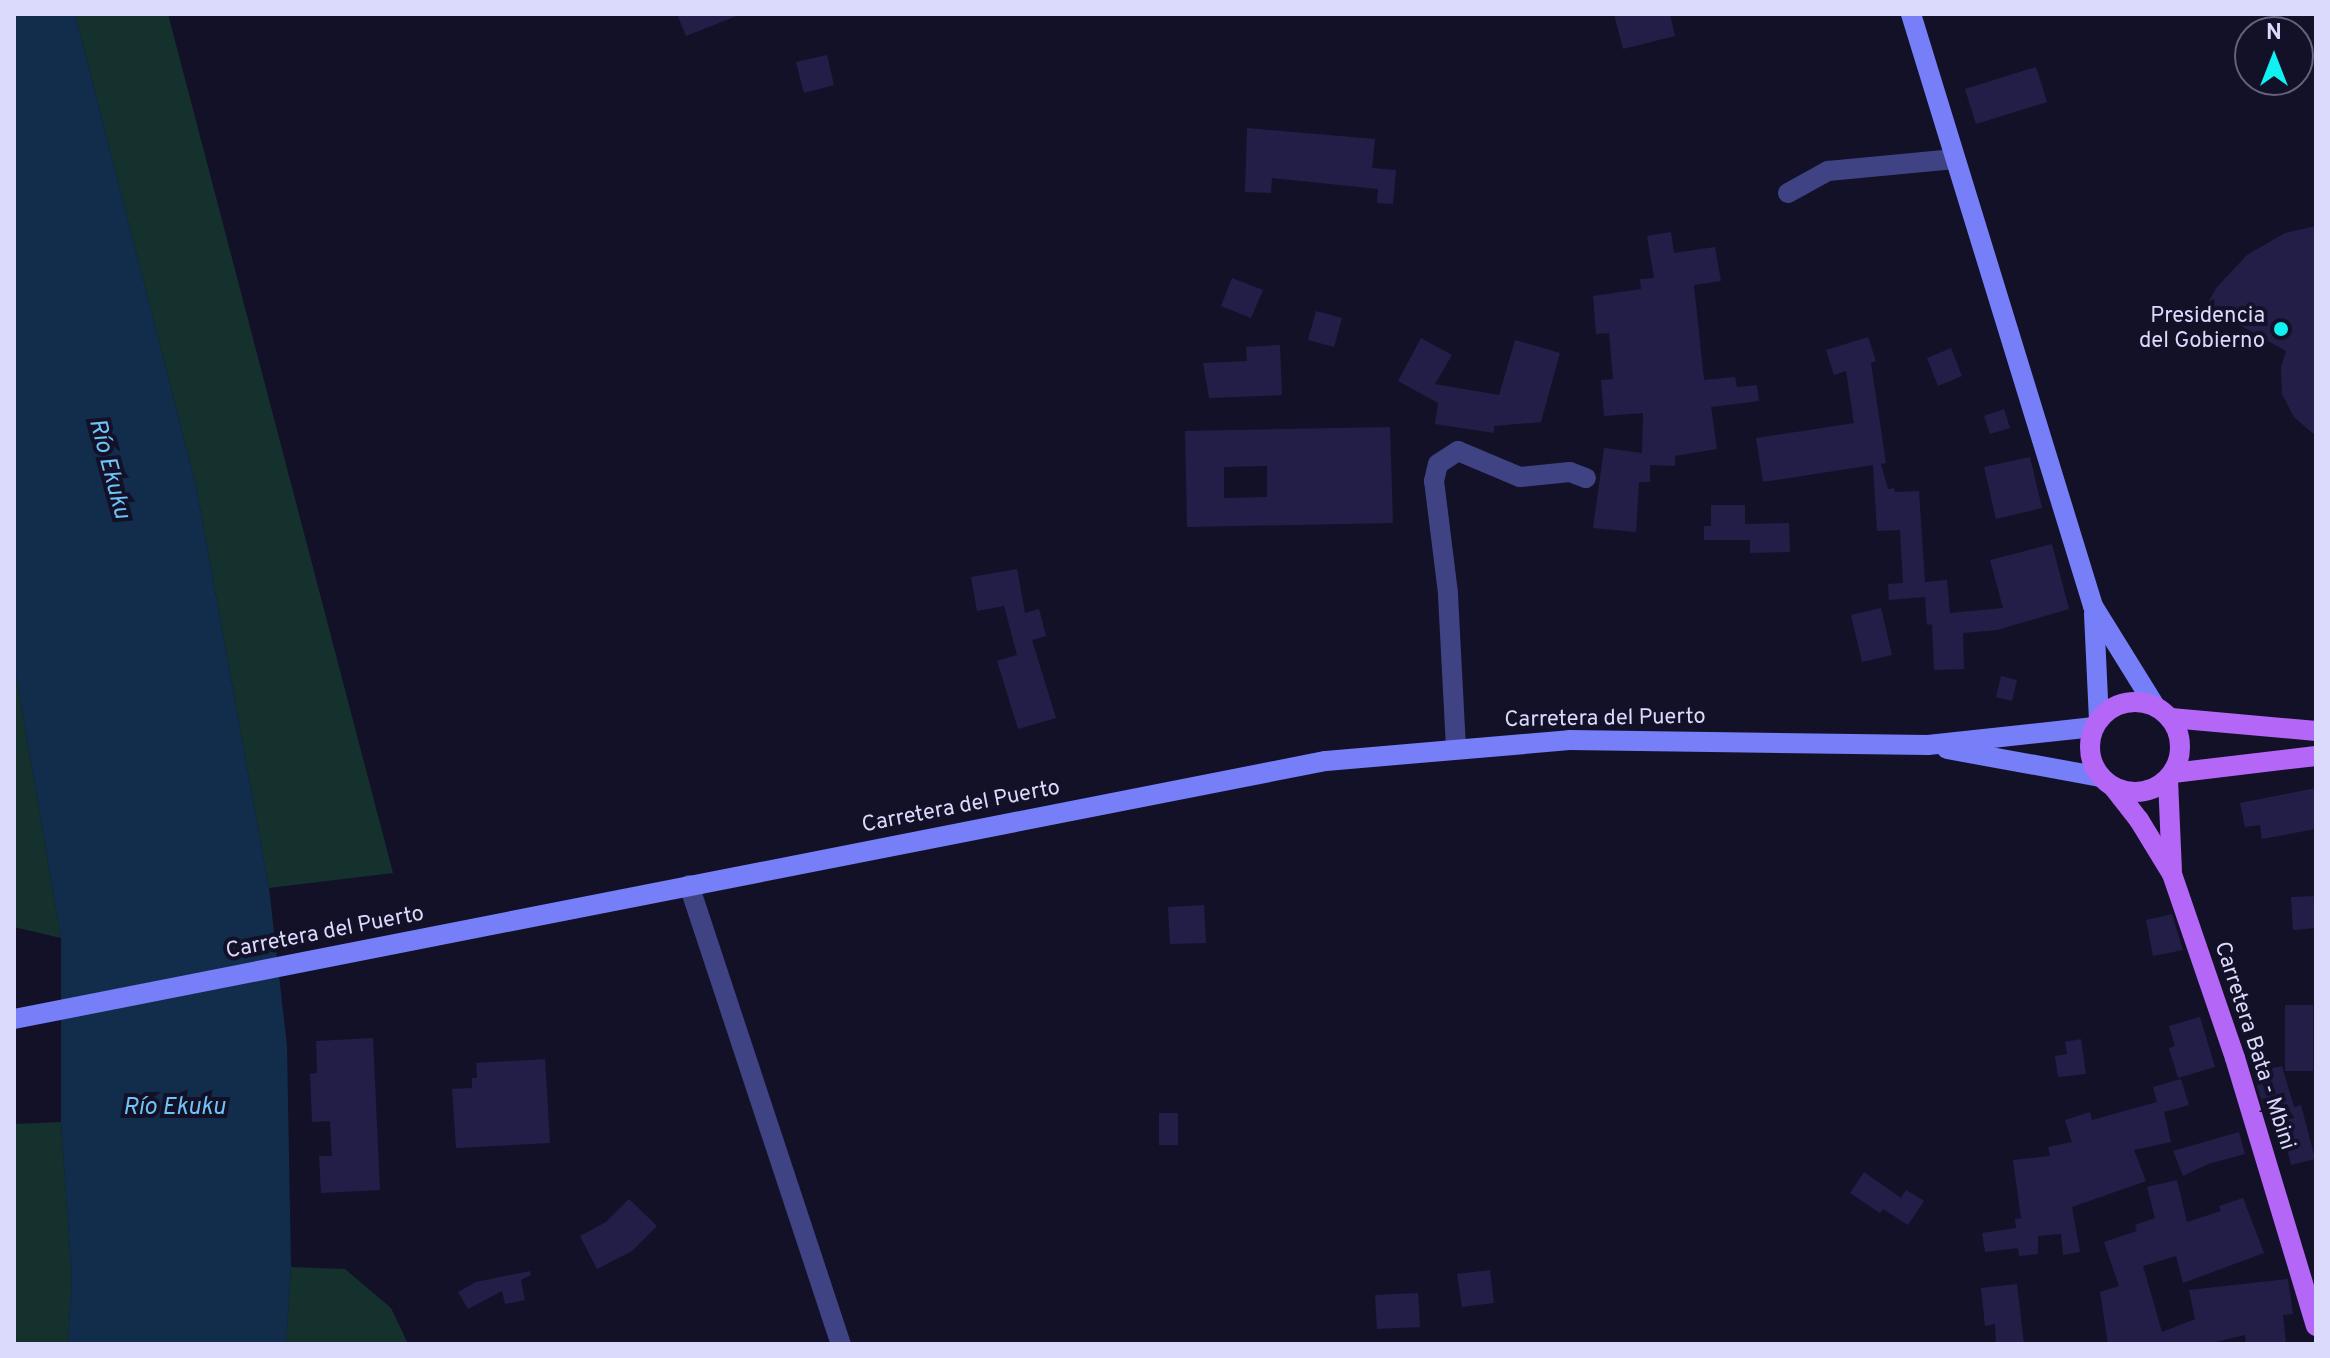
<!DOCTYPE html>
<meta charset="utf-8">
<style>
body{margin:0}
#map{position:relative;width:2330px;height:1358px;overflow:hidden;background:#131128;font-family:Overpass,sans-serif}
div>[style]{position:absolute}
.green>*{inset:0;background:#15312e}
.water>*{inset:0;background:#122d4b}
.building>*{inset:0;background:#231e48}
.minor>*{height:20px;margin:-10px;padding:0 10px;transform-origin:10px;border-radius:10px;background:#3f4384}
.secondary>*{height:20px;margin:-10px;padding:0 10px;transform-origin:10px;border-radius:10px;background:#767ff8}
.primary>*{height:20px;margin:-10px;padding:0 10px;transform-origin:10px;border-radius:10px;background:#b467f7}
.primary>.ring{margin:-10px;padding:0;box-sizing:content-box;background:none;border:20px solid #b467f7;border-radius:50%}
.dots>*{width:22px;height:22px;translate:-50% -50%;box-sizing:border-box;border:4px solid #131128;border-radius:50%}
span{translate:-50% -50%;white-space:nowrap;text-align:center;line-height:1.15;-webkit-text-stroke:8px #131128;paint-order:stroke}
.poi-label{font-size:22px;color:#dbdafd}
.right{translate:-100% -50%;text-align:right}
.street-label{font-size:22px;color:#dbdafd}
.water-label{font-size:24px;color:#6ec4f7;font-style:italic}
.frame{position:absolute;inset:0;border:16px solid #dbdafd;pointer-events:none}
.north{position:absolute;left:2234px;top:16px;width:80px;height:80px;box-sizing:border-box;background:#131128;border:2px solid #63617d;border-radius:50%;rotate:0deg;font-size:22px;font-weight:700;line-height:32px;text-align:center;color:#dbdafd}
.north::after{content:'';display:block;margin:auto;width:28px;height:36px;background:#11f1f2;clip-path:polygon(50% 0,100% 100%,50% 72%,0 100%)}
</style>
<div id="map">
<div class="green">
<div style="clip-path:polygon(75px 14px,168px 14px,393px 873px,269px 888px,196px 486px)"></div>
<div style="clip-path:polygon(14px 662px,61px 938px,14px 927px)"></div>
<div style="clip-path:polygon(61px 1122px,72px 1279px,68px 1344px,14px 1344px,14px 1124px)"></div>
<div style="clip-path:polygon(291px 1267px,345px 1269px,391px 1308px,408px 1344px,286px 1344px)"></div>
</div>
<div class="water">
<div style="clip-path:polygon(14px 14px,75px 14px,196px 486px,269px 888px,287px 1046px,291px 1267px,286px 1344px,68px 1344px,72px 1279px,61px 1122px,61px 938px,14px 662px)"></div>
</div>
<div class="building">
<div style="clip-path:polygon(677px 14px,739px 14px,739px 15px,686px 36px)"></div>
<div style="clip-path:polygon(1614px 14px,1670px 14px,1675px 36px,1623px 49px)"></div>
<div style="clip-path:polygon(827px 55px,834px 85px,804px 93px,796px 62px)"></div>
<div style="clip-path:polygon(2036px 67px,2047px 102px,1976px 124px,1965px 89px)"></div>
<div style="clip-path:polygon(1247px 128px,1375px 139px,1372px 168px,1396px 170px,1393px 204px,1377px 203px,1378px 189px,1272px 178px,1271px 193px,1245px 192px)"></div>
<div style="clip-path:polygon(2316px 226px,2316px 436px,2294px 417px,2282px 394px,2281px 368px,2286px 351px,2206px 306px,2217px 287px,2247px 255px,2285px 233px)"></div>
<div style="clip-path:polygon(1671px 232px,1674px 253px,1715px 247px,1721px 281px,1694px 285px,1704px 380px,1735px 377px,1737px 387px,1757px 385px,1759px 401px,1711px 407px,1717px 449px,1675px 456px,1675px 466px,1650px 465px,1650px 482px,1639px 482px,1636px 532px,1593px 528px,1604px 448px,1642px 453px,1643px 413px,1604px 416px,1601px 380px,1613px 379px,1609px 333px,1596px 334px,1593px 296px,1641px 289px,1640px 279px,1654px 278px,1647px 236px)"></div>
<div style="clip-path:polygon(1232px 278px,1263px 290px,1251px 318px,1221px 306px)"></div>
<div style="clip-path:polygon(1316px 311px,1342px 318px,1334px 347px,1308px 340px)"></div>
<div style="clip-path:polygon(1868px 337px,1876px 361px,1871px 363px,1886px 463px,1881px 464px,1888px 489px,1894px 488px,1895px 492px,1919px 491px,1925px 582px,1947px 580px,1950px 613px,2003px 608px,1990px 560px,2052px 544px,2069px 609px,1997px 630px,1963px 633px,1964px 669px,1934px 670px,1932px 624px,1927px 625px,1925px 597px,1889px 600px,1888px 584px,1903px 583px,1900px 530px,1877px 531px,1873px 465px,1763px 482px,1756px 438px,1854px 423px,1846px 371px,1834px 375px,1826px 350px)"></div>
<div style="clip-path:polygon(1421px 338px,1452px 355px,1435px 384px,1499px 395px,1515px 340px,1560px 353px,1541px 422px,1494px 426px,1494px 433px,1435px 424px,1438px 403px,1398px 381px)"></div>
<div style="clip-path:polygon(1280px 345px,1282px 395px,1209px 398px,1203px 363px,1247px 361px,1246px 347px)"></div>
<div style="clip-path:polygon(1951px 348px,1962px 376px,1938px 386px,1927px 358px)"></div>
<div style="clip-path:polygon(2004px 409px,2010px 428px,1990px 434px,1984px 416px)"></div>
<div style="clip-path:polygon(evenodd,1390px 427px,1393px 523px,1187px 527px,1185px 431px,1390px 427px,1267px 466px,1267px 497px,1224px 498px,1224px 467px,1267px 466px)"></div>
<div style="clip-path:polygon(2030px 457px,2042px 508px,1996px 519px,1984px 467px)"></div>
<div style="clip-path:polygon(1711px 505px,1745px 505px,1745px 524px,1789px 523px,1790px 552px,1750px 553px,1750px 540px,1704px 540px,1704px 526px,1711px 526px)"></div>
<div style="clip-path:polygon(1017px 569px,1025px 613px,1039px 609px,1046px 636px,1032px 640px,1056px 718px,1018px 729px,997px 661px,1017px 655px,1004px 606px,977px 611px,971px 577px)"></div>
<div style="clip-path:polygon(1881px 608px,1892px 655px,1862px 662px,1851px 615px)"></div>
<div style="clip-path:polygon(2001px 676px,2017px 680px,2012px 701px,1996px 697px)"></div>
<div style="clip-path:polygon(2316px 788px,2316px 829px,2262px 839px,2260px 825px,2245px 827px,2240px 803px)"></div>
<div style="clip-path:polygon(2316px 896px,2316px 928px,2293px 930px,2291px 897px)"></div>
<div style="clip-path:polygon(1204px 905px,1206px 943px,1170px 944px,1168px 907px)"></div>
<div style="clip-path:polygon(2172px 914px,2183px 950px,2153px 956px,2146px 920px)"></div>
<div style="clip-path:polygon(2285px 1005px,2313px 1005px,2313px 1071px,2285px 1071px)"></div>
<div style="clip-path:polygon(2200px 1017px,2215px 1067px,2178px 1078px,2169px 1048px,2175px 1046px,2169px 1026px)"></div>
<div style="clip-path:polygon(373px 1038px,380px 1190px,321px 1193px,319px 1156px,332px 1156px,330px 1121px,312px 1122px,310px 1074px,317px 1073px,316px 1041px)"></div>
<div style="clip-path:polygon(2081px 1039px,2086px 1074px,2058px 1077px,2055px 1056px,2067px 1054px,2065px 1042px)"></div>
<div style="clip-path:polygon(545px 1059px,550px 1143px,456px 1148px,452px 1089px,472px 1088px,472px 1078px,477px 1078px,476px 1063px)"></div>
<div style="clip-path:polygon(2282px 1066px,2294px 1107px,2301px 1105px,2315px 1159px,2291px 1165px,2276px 1105px,2264px 1109px,2253px 1073px)"></div>
<div style="clip-path:polygon(2181px 1079px,2189px 1105px,2164px 1112px,2171px 1142px,2134px 1150px,2146px 1181px,2072px 1207px,2080px 1252px,2063px 1255px,2061px 1234px,2038px 1236px,2038px 1254px,2019px 1256px,2018px 1248px,1985px 1252px,1982px 1233px,2016px 1228px,2015px 1219px,2021px 1218px,2013px 1160px,2050px 1156px,2048px 1147px,2072px 1142px,2065px 1120px,2090px 1112px,2092px 1120px,2157px 1102px,2153px 1087px)"></div>
<div style="clip-path:polygon(1159px 1113px,1178px 1113px,1178px 1145px,1159px 1145px)"></div>
<div style="clip-path:polygon(2239px 1132px,2245px 1154px,2208px 1164px,2183px 1176px,2173px 1151px)"></div>
<div style="clip-path:polygon(1864px 1172px,1901px 1198px,1906px 1190px,1924px 1201px,1908px 1225px,1883px 1209px,1880px 1213px,1850px 1193px)"></div>
<div style="clip-path:polygon(2177px 1180px,2187px 1222px,2221px 1211px,2219px 1206px,2243px 1198px,2264px 1253px,2183px 1283px,2176px 1256px,2143px 1266px,2162px 1332px,2195px 1319px,2189px 1290px,2288px 1279px,2293px 1314px,2283px 1315px,2286px 1344px,2246px 1344px,2245px 1335px,2206px 1344px,2108px 1344px,2100px 1292px,2119px 1286px,2104px 1242px,2137px 1231px,2135px 1225px,2155px 1218px,2147px 1187px)"></div>
<div style="clip-path:polygon(629px 1199px,657px 1226px,632px 1251px,597px 1269px,580px 1236px,606px 1222px)"></div>
<div style="clip-path:polygon(1490px 1270px,1494px 1303px,1462px 1307px,1457px 1274px)"></div>
<div style="clip-path:polygon(530px 1271px,531px 1275px,521px 1280px,525px 1300px,505px 1304px,502px 1291px,468px 1309px,458px 1292px,476px 1282px)"></div>
<div style="clip-path:polygon(2017px 1284px,2024px 1344px,1996px 1344px,1995px 1324px,1985px 1326px,1981px 1288px)"></div>
<div style="clip-path:polygon(1418px 1293px,1420px 1327px,1377px 1329px,1375px 1295px)"></div>
</div>
<div class="minor">
<div style="left:1788px;top:193px;width:46px;rotate:-28.8deg"></div>
<div style="left:1828px;top:171px;width:127px;rotate:-5.4deg"></div>
<div style="left:1456px;top:748px;width:155px;rotate:-93deg"></div>
<div style="left:1448px;top:593px;width:113px;rotate:-97.1deg"></div>
<div style="left:1434px;top:481px;width:17px;rotate:-77deg"></div>
<div style="left:1438px;top:464px;width:24px;rotate:-33deg"></div>
<div style="left:1458px;top:451px;width:67px;rotate:22.8deg"></div>
<div style="left:1520px;top:477px;width:50px;rotate:-5.7deg"></div>
<div style="left:1570px;top:472px;width:17px;rotate:21deg"></div>
<div style="left:689px;top:885px;width:484px;rotate:71.7deg"></div>
</div>
<div class="secondary">
<div style="left:1911px;top:14px;width:619px;rotate:72.91deg"></div>
<div style="left:2093px;top:606px;width:118px;rotate:58.2deg"></div>
<div style="left:2094px;top:614px;width:106px;rotate:87.3deg"></div>
<div style="left:1947px;top:749px;width:157px;rotate:10.3deg"></div>
<div style="left:14px;top:1019px;width:1337px;rotate:-11.13deg"></div>
<div style="left:1326px;top:761px;width:244px;rotate:-4.9deg"></div>
<div style="left:1569px;top:740px;width:359px;rotate:0.8deg"></div>
<div style="left:1928px;top:745px;width:167px;rotate:-6.2deg"></div>
</div>
<div class="primary">
<div class="ring" style="left:2090px;top:702px;width:70px;height:70px"></div>
<div style="left:2171px;top:718px;width:146px;rotate:5.1deg"></div>
<div style="left:2173px;top:773px;width:144px;rotate:-6.8deg"></div>
<div style="left:2168px;top:780px;width:90px;rotate:87.5deg"></div>
<div style="left:2114px;top:788px;width:41px;rotate:52deg"></div>
<div style="left:2139px;top:820px;width:63px;rotate:58.6deg"></div>
<div style="left:2172px;top:874px;width:194px;rotate:71.1deg"></div>
<div style="left:2235px;top:1058px;width:280px;rotate:73.2deg"></div>
</div>
<div class="dots">
<div style="left:2281px;top:329px;background:#11f1f2"></div>
</div>
<div class="poi-label">
<span class="right" style="left:2265px;top:329px">Presidencia<br>del Gobierno</span>
</div>
<div class="street-label">
<span style="left:1605px;top:719px;rotate:-1deg">Carretera del Puerto</span>
<span style="left:961px;top:807px;rotate:-11deg">Carretera del Puerto</span>
<span style="left:325px;top:933px;rotate:-11deg">Carretera del Puerto</span>
<span style="left:2254px;top:1046px;rotate:72deg">Carretera Bata - Mbini</span>
</div>
<div class="water-label">
<span style="left:108px;top:469px;rotate:75deg">Río Ekuku</span>
<span style="left:174px;top:1109px">Río Ekuku</span>
</div>
<div class="frame"></div>
<div class="north">N</div>
</div>
